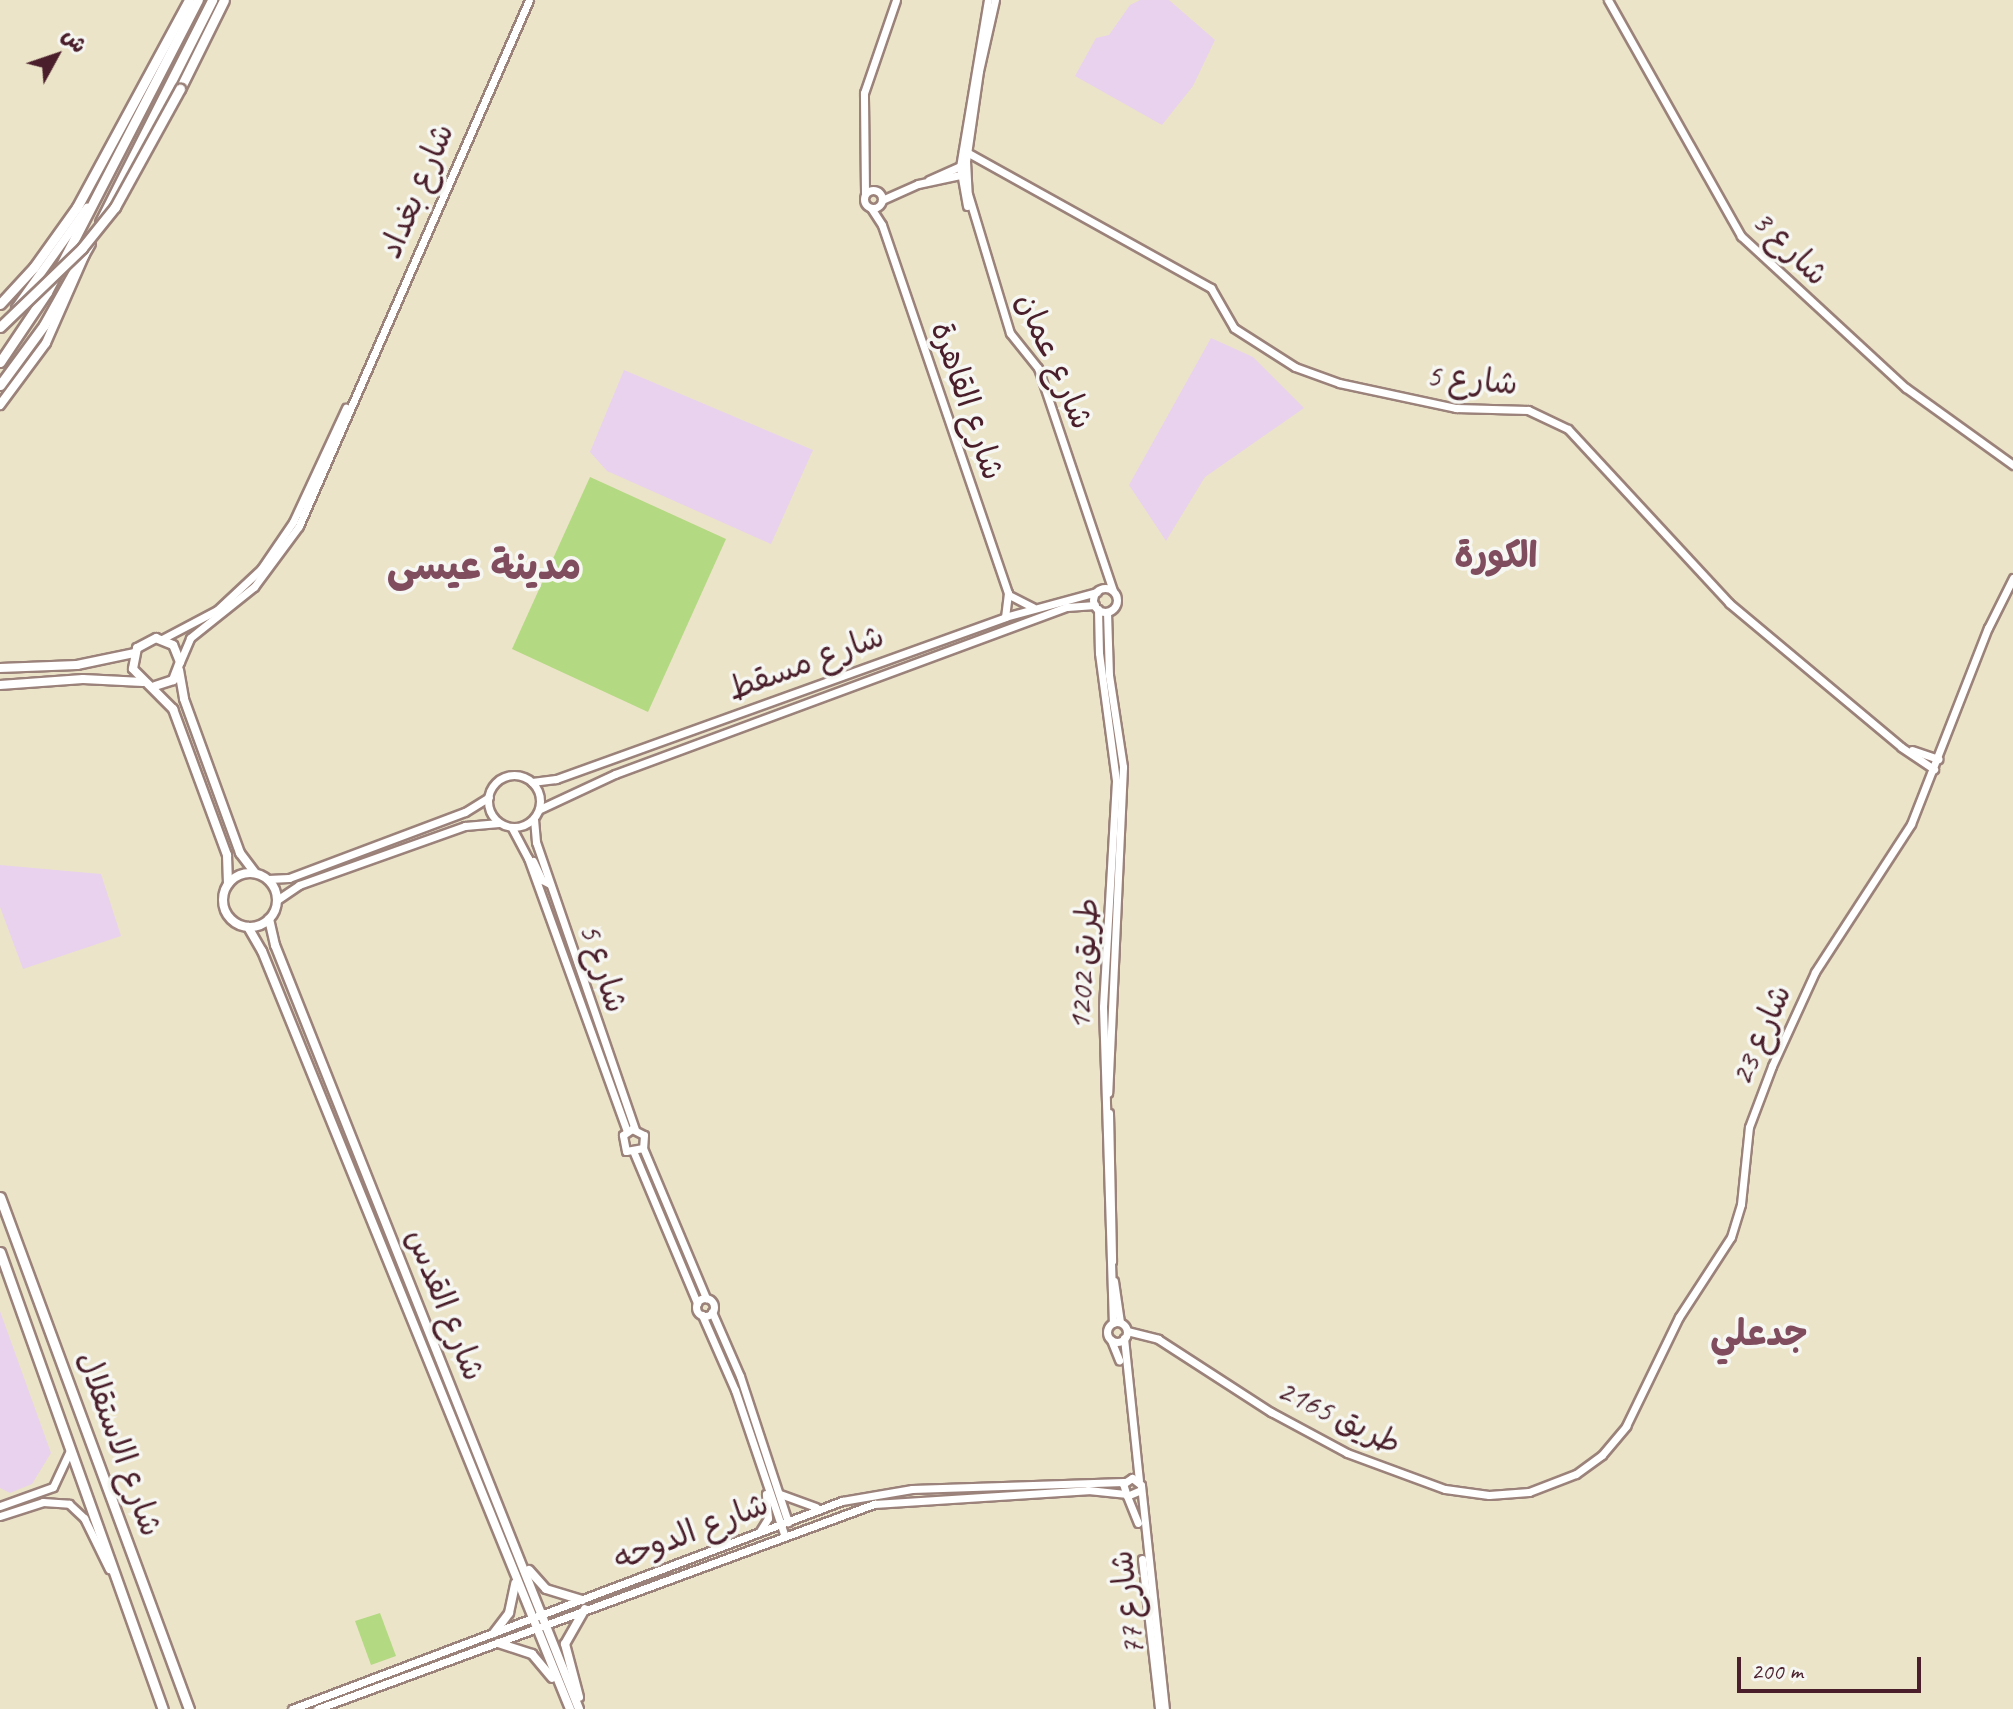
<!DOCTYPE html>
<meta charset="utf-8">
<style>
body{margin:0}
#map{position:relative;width:2013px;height:1709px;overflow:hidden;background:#ece4c8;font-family:Caveat,"Playpen Sans Arabic",sans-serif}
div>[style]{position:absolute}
.built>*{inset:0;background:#e8d2ee}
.green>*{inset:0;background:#b3d982}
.roads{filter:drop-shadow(2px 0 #9b827a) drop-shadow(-2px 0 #9b827a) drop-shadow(0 2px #9b827a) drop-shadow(0 -2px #9b827a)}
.tertiary>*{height:7px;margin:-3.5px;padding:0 3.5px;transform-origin:3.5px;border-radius:3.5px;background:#fff}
.tertiary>.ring{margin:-3.5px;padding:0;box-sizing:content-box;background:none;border:7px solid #fff;border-radius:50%}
.secondary>*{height:8px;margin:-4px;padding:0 4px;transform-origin:4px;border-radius:4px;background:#fff}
.secondary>.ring{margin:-4px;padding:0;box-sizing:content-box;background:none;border:8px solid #fff;border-radius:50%}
.primary>*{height:9px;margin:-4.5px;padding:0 4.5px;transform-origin:4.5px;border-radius:4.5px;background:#fff}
.bridges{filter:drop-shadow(2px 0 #9b827a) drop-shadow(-2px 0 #9b827a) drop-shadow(0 2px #9b827a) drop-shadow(0 -2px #9b827a)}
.primary-bridge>*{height:9px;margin:-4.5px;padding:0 4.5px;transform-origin:4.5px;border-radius:4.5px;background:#fff}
span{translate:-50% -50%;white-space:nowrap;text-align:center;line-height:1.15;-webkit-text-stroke:7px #f6f6f2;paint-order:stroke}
.street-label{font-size:32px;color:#4a1f2b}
.quarter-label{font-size:36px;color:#804d5f;font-weight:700}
.district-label{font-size:40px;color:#804d5f;font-weight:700}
.north{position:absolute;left:16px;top:16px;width:80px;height:80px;-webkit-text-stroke:6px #f6f6f2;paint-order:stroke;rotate:50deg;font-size:22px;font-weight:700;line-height:32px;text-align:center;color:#4a1f2b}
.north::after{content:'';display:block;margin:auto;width:28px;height:36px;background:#4a1f2b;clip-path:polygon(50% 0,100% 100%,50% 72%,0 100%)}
.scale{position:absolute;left:1737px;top:1657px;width:184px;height:36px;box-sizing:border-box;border:4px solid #4a1f2b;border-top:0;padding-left:10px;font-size:24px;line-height:28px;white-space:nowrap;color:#4a1f2b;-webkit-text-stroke:6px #f6f6f2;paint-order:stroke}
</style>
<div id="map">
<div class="built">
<div style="clip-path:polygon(1140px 0,1169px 0,1215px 40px,1193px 86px,1162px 125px,1075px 76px,1096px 38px,1109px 35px,1130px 5px)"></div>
<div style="clip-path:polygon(1211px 338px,1253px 357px,1304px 408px,1205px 477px,1166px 541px,1129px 485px)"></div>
<div style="clip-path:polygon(624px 370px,813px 450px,771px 544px,607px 471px,590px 452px)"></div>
<div style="clip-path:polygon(0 865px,101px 874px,121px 936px,23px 969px,0 907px)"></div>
<div style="clip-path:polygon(0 1311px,51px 1453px,32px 1484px,10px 1493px,0 1488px)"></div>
</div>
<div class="green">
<div style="clip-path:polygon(590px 477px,726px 539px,648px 712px,512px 649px)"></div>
<div style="clip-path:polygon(380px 1613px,396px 1656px,371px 1665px,355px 1621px)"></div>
</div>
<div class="roads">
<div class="tertiary">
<div style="left:995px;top:0;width:73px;rotate:102.7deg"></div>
<div style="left:979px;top:71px;width:91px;rotate:98.2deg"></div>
<div style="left:966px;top:161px;width:33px;rotate:87deg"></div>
<div style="left:968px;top:194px;width:145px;rotate:73.2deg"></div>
<div style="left:1010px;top:333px;width:45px;rotate:51.3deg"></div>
<div style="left:1038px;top:368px;width:235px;rotate:71.4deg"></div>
<div style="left:1608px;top:0;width:271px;rotate:60.6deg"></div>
<div style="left:1741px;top:236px;width:224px;rotate:42.7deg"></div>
<div style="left:1906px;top:388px;width:132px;rotate:35.7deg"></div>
<div style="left:963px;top:150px;width:284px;rotate:29.1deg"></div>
<div style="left:1211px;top:288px;width:46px;rotate:60.1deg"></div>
<div style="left:1234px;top:328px;width:72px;rotate:32.6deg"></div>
<div style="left:1295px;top:367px;width:47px;rotate:20deg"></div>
<div style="left:1339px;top:383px;width:120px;rotate:12.1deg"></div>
<div style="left:1456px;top:408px;width:72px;rotate:1.6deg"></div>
<div style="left:1528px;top:410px;width:44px;rotate:25.4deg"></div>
<div style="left:1568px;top:429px;width:237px;rotate:47.2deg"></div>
<div style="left:1729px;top:603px;width:224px;rotate:39.9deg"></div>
<div style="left:1901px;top:747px;width:40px;rotate:34deg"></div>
<div style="left:929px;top:180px;width:35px;rotate:-24deg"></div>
<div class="ring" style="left:864px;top:190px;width:11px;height:11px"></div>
<div style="left:865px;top:193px;width:100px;rotate:-90.6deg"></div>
<div style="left:864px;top:93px;width:98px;rotate:-71deg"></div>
<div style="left:882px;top:200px;width:39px;rotate:-24deg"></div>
<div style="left:918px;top:184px;width:43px;rotate:-12.1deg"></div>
<div style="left:967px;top:206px;width:40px;rotate:-100deg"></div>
<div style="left:960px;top:167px;width:169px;rotate:-80.5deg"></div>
<div style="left:871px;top:208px;width:20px;rotate:57deg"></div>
<div style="left:882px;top:225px;width:389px;rotate:71.1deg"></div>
<div style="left:1008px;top:593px;width:24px;rotate:97deg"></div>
<div class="ring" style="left:1093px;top:588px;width:17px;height:17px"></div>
<div style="left:1009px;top:595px;width:27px;rotate:27deg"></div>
<div style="left:1098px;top:609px;width:44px;rotate:88.7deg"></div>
<div style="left:1099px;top:653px;width:129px;rotate:82.4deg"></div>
<div style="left:1116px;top:781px;width:226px;rotate:93.3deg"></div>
<div style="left:1103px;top:1007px;width:316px;rotate:88.2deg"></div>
<div style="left:1107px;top:612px;width:63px;rotate:88.2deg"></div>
<div style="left:1109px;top:675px;width:93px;rotate:81.3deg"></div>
<div style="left:1123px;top:767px;width:326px;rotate:92.6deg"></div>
<div style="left:162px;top:639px;width:62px;rotate:-27.8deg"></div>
<div style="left:217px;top:610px;width:60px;rotate:-43deg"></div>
<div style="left:261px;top:569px;width:57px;rotate:-55.8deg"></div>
<div style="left:293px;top:522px;width:126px;rotate:-65.1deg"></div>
<div style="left:180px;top:662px;width:26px;rotate:-67deg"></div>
<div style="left:190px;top:638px;width:82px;rotate:-38.6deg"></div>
<div style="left:254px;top:587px;width:76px;rotate:-53.6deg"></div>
<div style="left:299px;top:526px;width:574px;rotate:-66.38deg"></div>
<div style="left:1912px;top:750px;width:28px;rotate:19deg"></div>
<div class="ring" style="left:488px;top:775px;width:45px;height:45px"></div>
<div style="left:532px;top:782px;width:24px;rotate:-7deg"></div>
<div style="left:556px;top:779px;width:477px;rotate:-19.8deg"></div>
<div style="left:1005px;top:617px;width:95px;rotate:-15.2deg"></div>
<div style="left:540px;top:809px;width:83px;rotate:-25deg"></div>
<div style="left:615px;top:774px;width:482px;rotate:-20.3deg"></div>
<div style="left:1067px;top:607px;width:28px;rotate:-4deg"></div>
<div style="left:534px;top:819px;width:23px;rotate:85deg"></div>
<div style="left:536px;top:842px;width:304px;rotate:71deg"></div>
<div style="left:512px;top:828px;width:34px;rotate:62deg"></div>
<div style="left:528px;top:858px;width:290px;rotate:70.1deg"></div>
<div style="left:533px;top:861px;width:21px;rotate:65deg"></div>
<div style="left:542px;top:880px;width:9px;rotate:27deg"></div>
<div style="left:268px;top:879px;width:21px;rotate:-3deg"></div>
<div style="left:289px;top:878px;width:188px;rotate:-20.6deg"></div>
<div style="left:465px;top:812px;width:28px;rotate:-32deg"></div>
<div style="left:277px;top:900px;width:27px;rotate:-34deg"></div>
<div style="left:299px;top:885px;width:176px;rotate:-19.6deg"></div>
<div style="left:465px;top:826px;width:34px;rotate:-5deg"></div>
<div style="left:1109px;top:1113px;width:148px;rotate:88.8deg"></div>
<div style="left:643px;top:1148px;width:17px;rotate:170deg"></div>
<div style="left:626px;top:1151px;width:16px;rotate:-101deg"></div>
<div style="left:623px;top:1135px;width:11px;rotate:-34deg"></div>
<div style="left:632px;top:1129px;width:13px;rotate:27deg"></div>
<div style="left:644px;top:1135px;width:13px;rotate:94deg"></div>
<div style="left:643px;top:1148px;width:163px;rotate:67.2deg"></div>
<div style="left:634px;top:1153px;width:163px;rotate:67.2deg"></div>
<div style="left:1114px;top:1281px;width:41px;rotate:81.7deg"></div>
<div class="ring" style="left:696px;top:1298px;width:11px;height:11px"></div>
<div style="left:712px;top:1312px;width:70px;rotate:66.4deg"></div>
<div style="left:740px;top:1376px;width:154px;rotate:71.8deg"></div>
<div style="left:702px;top:1315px;width:82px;rotate:66.3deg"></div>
<div style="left:735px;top:1390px;width:152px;rotate:71.2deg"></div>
<div class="ring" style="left:1107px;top:1322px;width:13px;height:13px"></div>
<div style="left:1127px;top:1331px;width:32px;rotate:14deg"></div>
<div style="left:1158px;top:1339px;width:135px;rotate:32.9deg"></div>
<div style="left:1271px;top:1412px;width:86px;rotate:28.3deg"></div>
<div style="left:1347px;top:1453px;width:104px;rotate:20.2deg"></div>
<div style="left:1445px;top:1489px;width:44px;rotate:7.8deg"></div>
<div style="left:1489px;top:1495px;width:40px;rotate:-4.3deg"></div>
<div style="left:1529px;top:1492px;width:50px;rotate:-21deg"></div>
<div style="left:1576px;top:1474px;width:32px;rotate:-36deg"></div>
<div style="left:1602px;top:1455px;width:38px;rotate:-50deg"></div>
<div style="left:1626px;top:1426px;width:121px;rotate:-64.1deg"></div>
<div style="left:1679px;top:1317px;width:95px;rotate:-57deg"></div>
<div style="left:1731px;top:1237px;width:34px;rotate:-73deg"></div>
<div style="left:1741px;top:1204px;width:77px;rotate:-84.1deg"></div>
<div style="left:1749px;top:1127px;width:65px;rotate:-69.3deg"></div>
<div style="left:1772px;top:1066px;width:103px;rotate:-65.4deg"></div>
<div style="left:1815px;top:972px;width:176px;rotate:-57deg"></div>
<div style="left:1911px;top:824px;width:211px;rotate:-68.6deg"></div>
<div style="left:1988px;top:628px;width:56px;rotate:-63.4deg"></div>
<div style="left:1124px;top:1338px;width:143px;rotate:84deg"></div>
<div style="left:1111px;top:1340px;width:22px;rotate:68deg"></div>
<div style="left:1141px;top:1490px;width:15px;rotate:157deg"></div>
<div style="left:1127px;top:1496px;width:13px;rotate:-108deg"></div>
<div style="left:1123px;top:1484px;width:11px;rotate:-34deg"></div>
<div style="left:1132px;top:1478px;width:11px;rotate:38deg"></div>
<div style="left:1141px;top:1485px;width:225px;rotate:83.9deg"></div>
<div style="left:780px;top:1494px;width:38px;rotate:20deg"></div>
<div style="left:1127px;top:1496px;width:29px;rotate:68deg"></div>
<div style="left:0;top:1506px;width:56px;rotate:-19.7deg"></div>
<div style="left:53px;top:1487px;width:40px;rotate:-65deg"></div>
<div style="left:0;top:1516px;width:45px;rotate:-18deg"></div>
<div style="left:43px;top:1502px;width:26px;rotate:4deg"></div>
<div style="left:69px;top:1504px;width:21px;rotate:43deg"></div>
<div style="left:84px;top:1518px;width:57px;rotate:63.9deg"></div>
<div style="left:760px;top:1531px;width:15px;rotate:-58deg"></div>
<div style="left:768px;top:1518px;width:24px;rotate:-95deg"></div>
<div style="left:1142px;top:1559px;width:151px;rotate:83.5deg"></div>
<div style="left:292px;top:1709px;width:588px;rotate:-20.72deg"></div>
<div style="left:842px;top:1501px;width:71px;rotate:-9.7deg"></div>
<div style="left:912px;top:1489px;width:212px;rotate:-1.9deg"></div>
<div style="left:317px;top:1709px;width:594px;rotate:-20.21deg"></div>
<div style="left:874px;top:1504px;width:214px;rotate:-3.7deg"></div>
<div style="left:1088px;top:1490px;width:37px;rotate:6deg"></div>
</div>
<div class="secondary">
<div style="left:16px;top:308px;width:123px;rotate:-54.6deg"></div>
<div style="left:0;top:405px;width:77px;rotate:-53.4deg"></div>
<div style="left:46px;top:343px;width:97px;rotate:-66.3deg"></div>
<div style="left:0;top:668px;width:77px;rotate:-2.2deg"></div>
<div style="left:77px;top:665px;width:58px;rotate:-11.9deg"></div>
<div style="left:179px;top:670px;width:29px;rotate:80deg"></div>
<div style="left:184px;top:699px;width:164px;rotate:70deg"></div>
<div style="left:240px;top:853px;width:25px;rotate:53deg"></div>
<div style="left:0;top:685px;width:83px;rotate:-4.1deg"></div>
<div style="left:83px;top:679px;width:60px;rotate:2.9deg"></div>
<div style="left:155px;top:686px;width:19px;rotate:-18deg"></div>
<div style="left:173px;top:680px;width:19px;rotate:-69deg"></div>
<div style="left:180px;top:662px;width:18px;rotate:-112deg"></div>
<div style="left:173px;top:645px;width:18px;rotate:-158deg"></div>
<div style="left:156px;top:638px;width:21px;rotate:152deg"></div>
<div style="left:137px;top:648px;width:21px;rotate:101deg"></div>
<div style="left:133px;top:669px;width:57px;rotate:45deg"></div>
<div style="left:173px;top:709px;width:156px;rotate:69.7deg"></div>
<div style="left:227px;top:855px;width:29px;rotate:88deg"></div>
<div class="ring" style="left:223px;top:873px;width:46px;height:46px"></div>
<div style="left:269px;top:919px;width:27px;rotate:77deg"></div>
<div style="left:275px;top:945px;width:822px;rotate:68.3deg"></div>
<div style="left:248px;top:927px;width:28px;rotate:60deg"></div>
<div style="left:262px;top:951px;width:818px;rotate:67.89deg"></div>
<div style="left:529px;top:1570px;width:25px;rotate:48deg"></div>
<div style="left:546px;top:1589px;width:38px;rotate:17deg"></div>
<div style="left:494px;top:1633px;width:25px;rotate:-53deg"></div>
<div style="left:509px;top:1613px;width:30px;rotate:-78deg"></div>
<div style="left:498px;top:1643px;width:36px;rotate:18deg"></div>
<div style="left:532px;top:1654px;width:31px;rotate:50deg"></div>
<div style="left:579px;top:1697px;width:55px;rotate:-104.8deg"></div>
<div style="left:565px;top:1644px;width:40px;rotate:-60.3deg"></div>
</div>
<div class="primary">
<div style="left:180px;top:89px;width:99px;rotate:-63.7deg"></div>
<div style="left:100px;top:222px;width:249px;rotate:-63.2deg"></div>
<div style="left:0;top:304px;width:50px;rotate:-47.4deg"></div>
<div style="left:34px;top:267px;width:74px;rotate:-54.4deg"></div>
<div style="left:77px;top:207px;width:235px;rotate:-61.6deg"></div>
<div style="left:0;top:362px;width:84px;rotate:-56.1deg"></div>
<div style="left:47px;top:292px;width:329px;rotate:-62.7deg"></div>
<div style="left:0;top:385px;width:74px;rotate:-53.7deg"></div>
<div style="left:44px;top:325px;width:94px;rotate:-60.7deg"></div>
<div style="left:0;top:1197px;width:546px;rotate:69.74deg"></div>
<div style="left:0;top:1252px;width:485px;rotate:70.4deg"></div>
</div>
</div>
<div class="bridges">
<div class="primary-bridge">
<div style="left:0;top:327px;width:114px;rotate:-43.9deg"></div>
<div style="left:82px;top:248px;width:53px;rotate:-51.2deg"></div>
<div style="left:115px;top:207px;width:135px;rotate:-61.2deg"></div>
</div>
</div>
<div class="street-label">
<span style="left:417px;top:191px;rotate:-67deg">شارع بغداد</span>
<span style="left:1790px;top:248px;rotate:45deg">شارع 3</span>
<span style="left:1054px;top:361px;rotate:66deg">شارع عمان</span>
<span style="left:1472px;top:380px;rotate:6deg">شارع 5</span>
<span style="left:967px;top:401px;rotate:71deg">شارع القاهرة</span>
<span style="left:806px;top:663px;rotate:-20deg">شارع مسقط</span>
<span style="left:1084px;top:964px;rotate:-86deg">طريق 1202</span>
<span style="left:603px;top:968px;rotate:72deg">شارع 5</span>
<span style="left:1761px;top:1035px;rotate:-66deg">شارع 23</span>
<span style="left:445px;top:1305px;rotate:68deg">شارع القدس</span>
<span style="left:1339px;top:1417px;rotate:26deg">طريق 2165</span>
<span style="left:119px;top:1444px;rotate:70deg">شارع الاستقلال</span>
<span style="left:691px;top:1532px;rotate:-21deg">شارع الدوحه</span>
<span style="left:1128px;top:1603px;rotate:-97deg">شارع 77</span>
</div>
<div class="quarter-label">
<span style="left:1496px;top:556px">الكورة</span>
<span style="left:1759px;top:1334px">جدعلي</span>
</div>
<div class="district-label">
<span style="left:484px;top:566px">مدينة عيسى</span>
</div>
<div class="north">ش</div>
<div class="scale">200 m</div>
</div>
